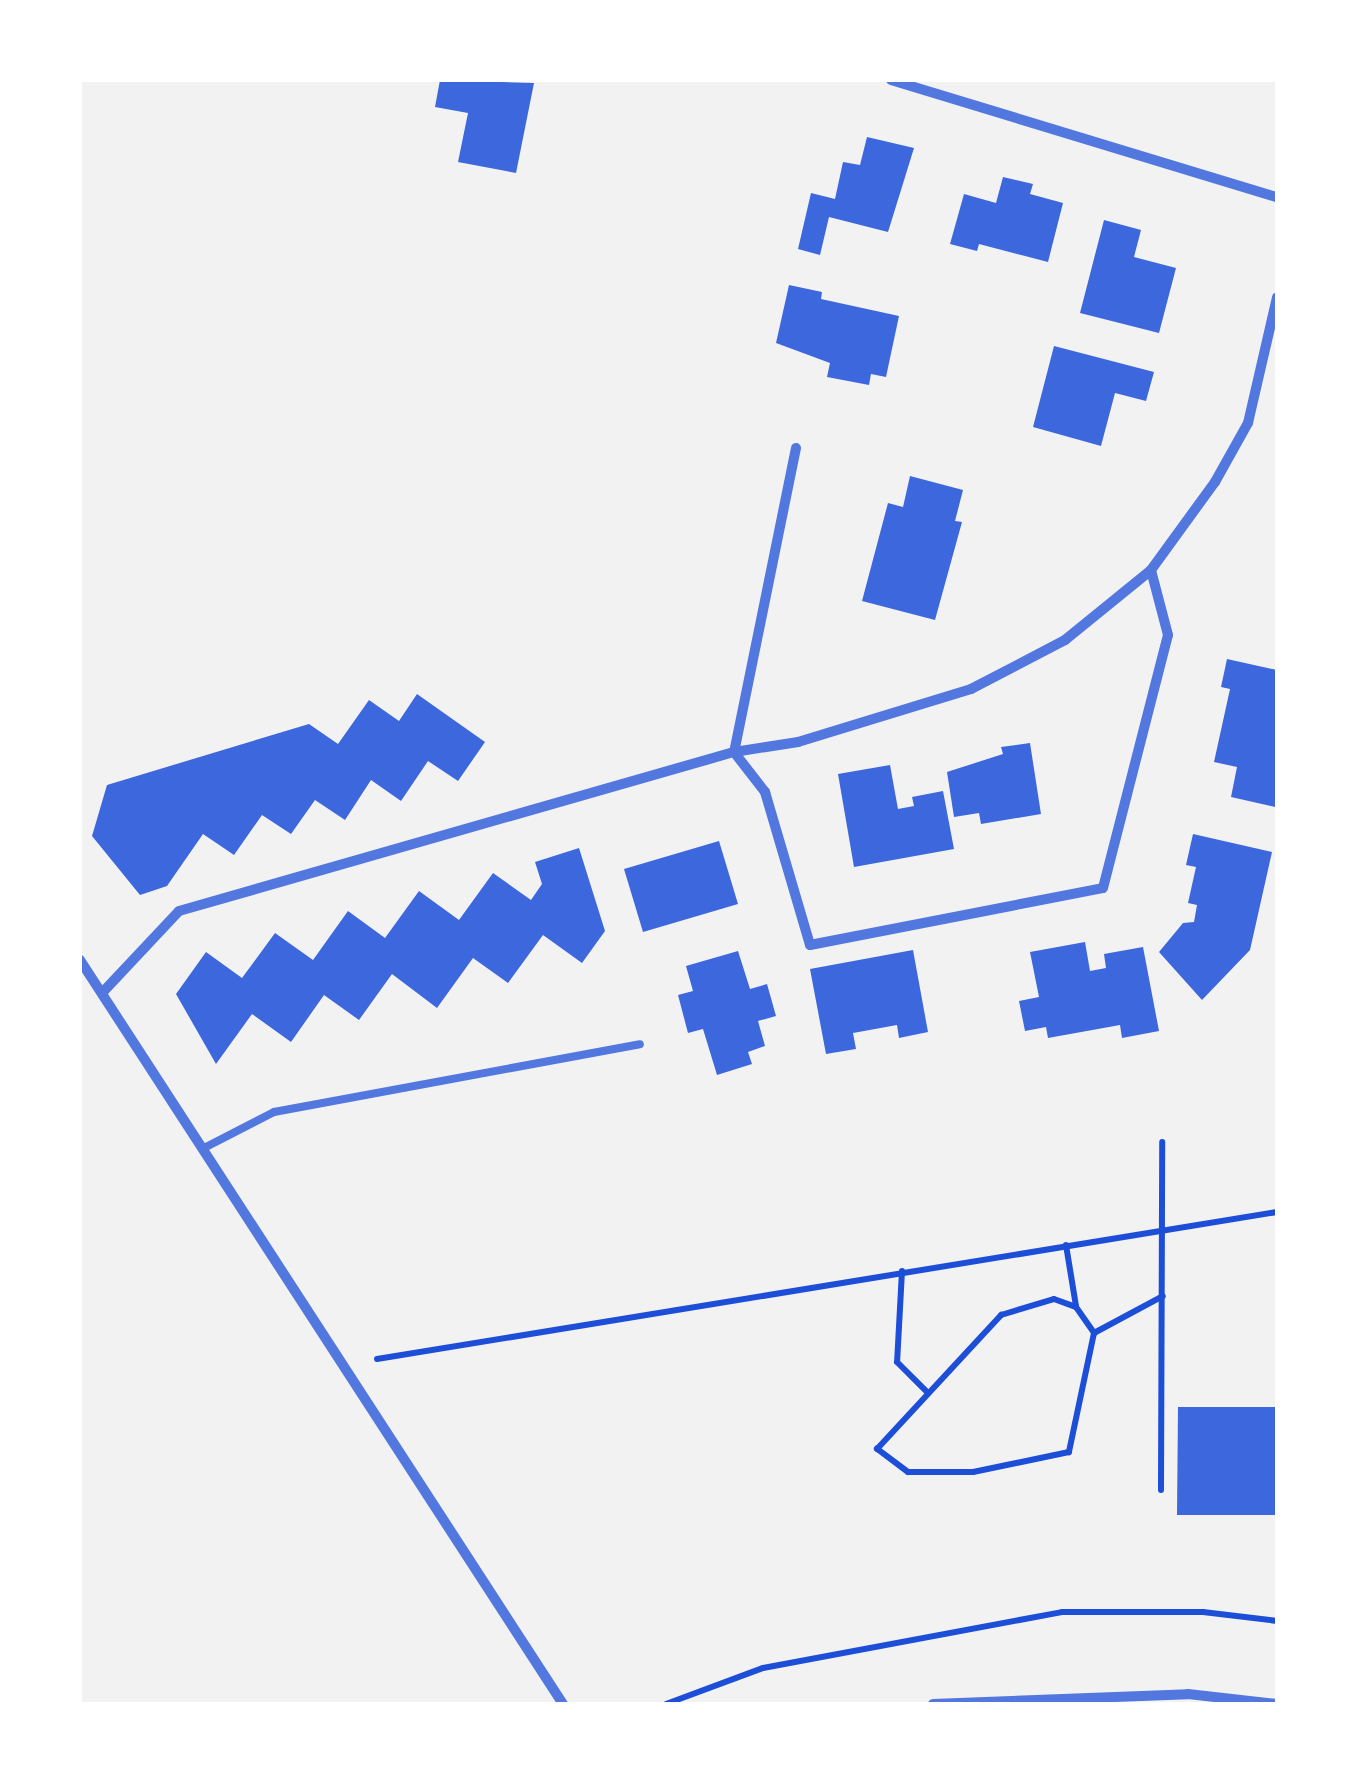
<!DOCTYPE html>
<style>
body{margin:0}
#map{position:relative;width:1357px;height:1784px;overflow:hidden;background:#f2f2f2;font-family:"Space Grotesk",sans-serif}
div>[style]{position:absolute}
.building>*{inset:0;background:#3d67dc}
.path>*{height:6px;margin:-3px;padding:0 3px;transform-origin:3px;border-radius:3px;background:#1d4ed8}
.service>*{height:8px;margin:-4px;padding:0 4px;transform-origin:4px;border-radius:4px;background:#5277de}
.minor>*{height:10px;margin:-5px;padding:0 5px;transform-origin:5px;border-radius:5px;background:#5277de}
span{translate:-50% -50%;white-space:nowrap;text-align:center;line-height:1.15;-webkit-text-stroke:10px #fff;paint-order:stroke}
.frame{position:absolute;inset:0;border:82px solid #fff;pointer-events:none}
</style>
<div id="map">
<div class="building">
<div style="clip-path:polygon(440px 80px,534px 83px,516px 173px,458px 162px,468px 113px,435px 107px)"></div>
<div style="clip-path:polygon(867px 137px,914px 148px,888px 232px,829px 217px,820px 255px,798px 249px,811px 193px,835px 199px,843px 162px,860px 165px)"></div>
<div style="clip-path:polygon(1003px 177px,1033px 184px,1030px 194px,1063px 203px,1048px 262px,979px 244px,977px 251px,950px 244px,964px 194px,996px 203px)"></div>
<div style="clip-path:polygon(1104px 220px,1141px 230px,1134px 257px,1176px 268px,1159px 333px,1080px 313px)"></div>
<div style="clip-path:polygon(789px 285px,822px 292px,821px 299px,899px 316px,886px 377px,871px 374px,869px 385px,827px 377px,830px 363px,776px 343px)"></div>
<div style="clip-path:polygon(1054px 346px,1154px 372px,1146px 401px,1115px 393px,1101px 446px,1033px 427px)"></div>
<div style="clip-path:polygon(910px 476px,963px 490px,955px 521px,962px 522px,935px 620px,862px 601px,888px 503px,903px 507px)"></div>
<div style="clip-path:polygon(1227px 659px,1277px 670px,1275px 807px,1231px 797px,1237px 767px,1214px 762px,1230px 689px,1221px 687px)"></div>
<div style="clip-path:polygon(417px 694px,485px 742px,458px 781px,428px 761px,401px 801px,371px 780px,345px 820px,315px 800px,291px 834px,262px 815px,234px 855px,203px 834px,167px 886px,140px 895px,92px 836px,107px 785px,309px 724px,338px 744px,369px 700px,399px 721px)"></div>
<div style="clip-path:polygon(1030px 743px,1041px 814px,981px 824px,979px 813px,954px 817px,947px 772px,1003px 754px,1001px 747px)"></div>
<div style="clip-path:polygon(890px 765px,898px 809px,914px 806px,912px 797px,943px 791px,954px 849px,854px 867px,838px 774px)"></div>
<div style="clip-path:polygon(1193px 834px,1272px 852px,1250px 950px,1202px 1000px,1159px 952px,1183px 923px,1194px 922px,1197px 905px,1188px 903px,1196px 867px,1186px 865px)"></div>
<div style="clip-path:polygon(719px 841px,738px 904px,643px 932px,624px 869px)"></div>
<div style="clip-path:polygon(579px 848px,605px 931px,582px 963px,543px 935px,508px 983px,473px 958px,437px 1008px,392px 974px,359px 1020px,324px 995px,291px 1042px,252px 1014px,216px 1064px,176px 994px,206px 952px,242px 978px,275px 933px,313px 960px,348px 911px,385px 938px,419px 891px,459px 920px,493px 873px,531px 900px,542px 884px,535px 862px)"></div>
<div style="clip-path:polygon(1085px 942px,1090px 971px,1106px 968px,1104px 954px,1143px 947px,1159px 1031px,1122px 1038px,1120px 1025px,1048px 1038px,1046px 1027px,1025px 1031px,1019px 1001px,1039px 997px,1030px 952px)"></div>
<div style="clip-path:polygon(913px 950px,928px 1032px,899px 1038px,897px 1025px,853px 1033px,856px 1049px,826px 1054px,810px 969px)"></div>
<div style="clip-path:polygon(738px 951px,750px 989px,767px 984px,776px 1016px,758px 1021px,765px 1046px,748px 1052px,752px 1064px,717px 1075px,703px 1029px,688px 1033px,678px 995px,693px 991px,686px 966px)"></div>
<div style="clip-path:polygon(1178px 1407px,1277px 1407px,1277px 1515px,1177px 1515px)"></div>
</div>
<div class="path">
<div style="left:1066px;top:1245px;width:62px;rotate:80.7deg"></div>
<div style="left:902px;top:1271px;width:91px;rotate:93.1deg"></div>
<div style="left:897px;top:1362px;width:42px;rotate:45deg"></div>
<div style="left:1094px;top:1333px;width:122px;rotate:101.9deg"></div>
<div style="left:1069px;top:1452px;width:98px;rotate:168.2deg"></div>
<div style="left:973px;top:1472px;width:65px;rotate:180deg"></div>
<div style="left:908px;top:1472px;width:39px;rotate:-143deg"></div>
<div style="left:877px;top:1449px;width:183px;rotate:-47.2deg"></div>
<div style="left:1001px;top:1315px;width:55px;rotate:-16.8deg"></div>
<div style="left:1054px;top:1299px;width:23px;rotate:20deg"></div>
<div style="left:1076px;top:1307px;width:32px;rotate:55deg"></div>
<div style="left:1094px;top:1333px;width:78px;rotate:-28.2deg"></div>
<div style="left:377px;top:1359px;width:912px;rotate:-9.28deg"></div>
<div style="left:1161px;top:1490px;width:348px;rotate:-89.8deg"></div>
<div style="left:666px;top:1704px;width:103px;rotate:-20.4deg"></div>
<div style="left:763px;top:1668px;width:304px;rotate:-10.6deg"></div>
<div style="left:1062px;top:1612px;width:141px"></div>
<div style="left:1203px;top:1612px;width:75px;rotate:6.9deg"></div>
</div>
<div class="service">
<div style="left:202px;top:1149px;width:81px;rotate:-27.2deg"></div>
<div style="left:274px;top:1112px;width:372px;rotate:-10.5deg"></div>
</div>
<div class="minor">
<div style="left:891px;top:80px;width:403px;rotate:16.9deg"></div>
<div style="left:796px;top:448px;width:310px;rotate:101.5deg"></div>
<div style="left:734px;top:752px;width:51px;rotate:52.2deg"></div>
<div style="left:765px;top:792px;width:159px;rotate:73.6deg"></div>
<div style="left:810px;top:945px;width:298px;rotate:-11deg"></div>
<div style="left:1103px;top:888px;width:261px;rotate:-75.6deg"></div>
<div style="left:1168px;top:635px;width:67px;rotate:-104.7deg"></div>
<div style="left:80px;top:960px;width:887px;rotate:57.01deg"></div>
<div style="left:102px;top:993px;width:112px;rotate:-46.8deg"></div>
<div style="left:179px;top:911px;width:577px;rotate:-15.99deg"></div>
<div style="left:734px;top:752px;width:65px;rotate:-8.9deg"></div>
<div style="left:798px;top:742px;width:181px;rotate:-17deg"></div>
<div style="left:971px;top:689px;width:106px;rotate:-27.5deg"></div>
<div style="left:1065px;top:640px;width:111px;rotate:-39.1deg"></div>
<div style="left:1151px;top:570px;width:109px;rotate:-54deg"></div>
<div style="left:1215px;top:482px;width:68px;rotate:-60.8deg"></div>
<div style="left:1248px;top:423px;width:129px;rotate:-77deg"></div>
<div style="left:933px;top:1704px;width:255px;rotate:-2.2deg"></div>
<div style="left:1188px;top:1694px;width:90px;rotate:6.4deg"></div>
</div>
<div class="frame"></div>
</div>
